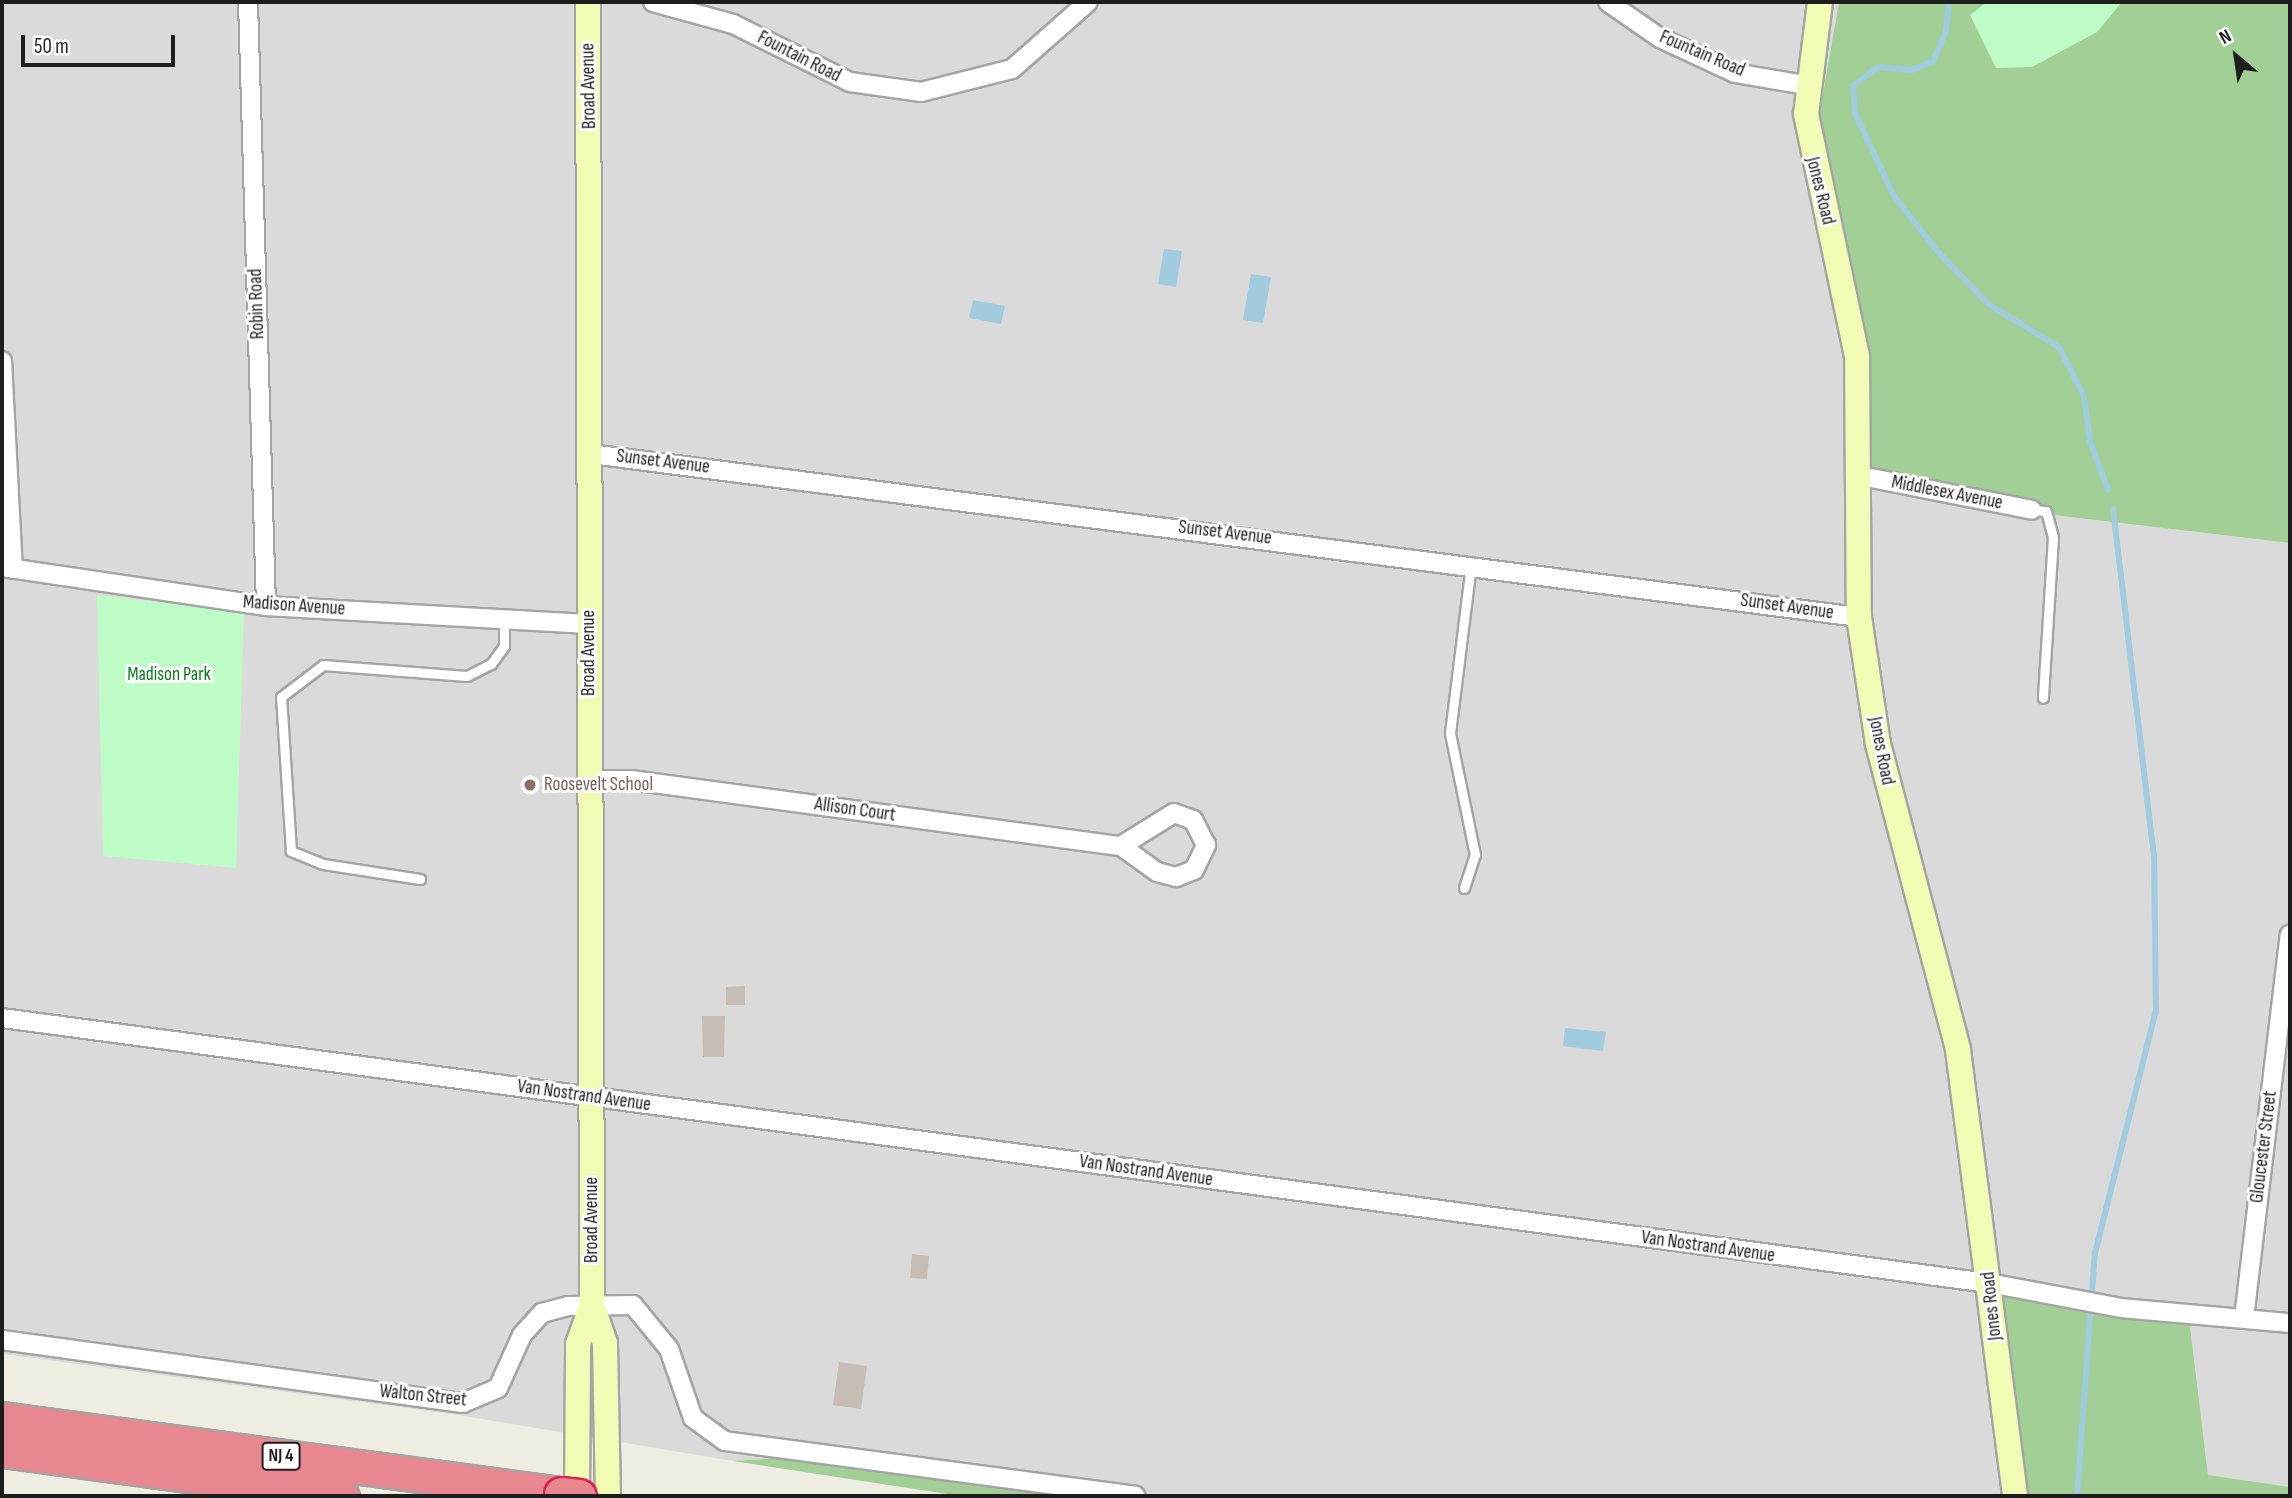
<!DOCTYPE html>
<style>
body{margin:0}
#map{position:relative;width:2292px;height:1498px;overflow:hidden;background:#efece2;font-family:"Sofia Sans Condensed",sans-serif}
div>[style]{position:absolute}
.residential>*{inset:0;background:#dbdada}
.forest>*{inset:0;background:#a1cf96}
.park>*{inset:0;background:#bdfbc7}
.water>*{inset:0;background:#a1cbde}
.stream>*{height:6px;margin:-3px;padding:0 3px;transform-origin:3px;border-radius:3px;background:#a1cbde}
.building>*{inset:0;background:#c6beb5}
.roads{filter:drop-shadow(2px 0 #a4a4a4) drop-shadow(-2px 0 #a4a4a4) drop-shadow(0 2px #a4a4a4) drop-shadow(0 -2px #a4a4a4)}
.lane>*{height:9px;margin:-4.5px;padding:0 4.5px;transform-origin:4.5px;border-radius:4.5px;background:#fff}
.street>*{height:18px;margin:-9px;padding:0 9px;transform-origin:9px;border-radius:9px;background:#fff}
.secondary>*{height:24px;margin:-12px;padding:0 12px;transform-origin:12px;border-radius:12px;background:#f1fbb4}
.highway>*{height:33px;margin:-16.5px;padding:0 16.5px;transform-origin:16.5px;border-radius:16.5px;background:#e98790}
.bridges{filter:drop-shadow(2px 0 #dd1f4f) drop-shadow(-2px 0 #dd1f4f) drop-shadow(0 2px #dd1f4f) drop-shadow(0 -2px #dd1f4f)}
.highway-bridge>*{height:33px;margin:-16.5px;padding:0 16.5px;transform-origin:16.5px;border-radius:16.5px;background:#e98790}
.dots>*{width:19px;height:19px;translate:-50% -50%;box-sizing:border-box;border:4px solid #fff;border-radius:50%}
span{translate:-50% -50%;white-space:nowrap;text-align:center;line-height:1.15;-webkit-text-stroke:6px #fff;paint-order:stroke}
.shield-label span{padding:2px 5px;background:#fff;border:2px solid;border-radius:5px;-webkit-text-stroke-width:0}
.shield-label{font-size:18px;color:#1d1d1d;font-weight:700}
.street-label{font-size:19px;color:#1d1d1d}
.park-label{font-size:19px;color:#087e1c}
.education-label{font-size:19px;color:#785e54}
.left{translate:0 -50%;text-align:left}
.frame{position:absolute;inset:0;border:4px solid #1d1d1d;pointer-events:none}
.north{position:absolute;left:2201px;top:21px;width:70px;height:70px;-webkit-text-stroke:5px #fff;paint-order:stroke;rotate:331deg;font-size:19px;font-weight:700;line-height:28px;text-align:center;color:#1d1d1d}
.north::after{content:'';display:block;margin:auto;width:24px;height:32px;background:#1d1d1d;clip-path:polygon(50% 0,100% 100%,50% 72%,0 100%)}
.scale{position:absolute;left:21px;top:35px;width:154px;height:32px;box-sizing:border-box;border:4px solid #1d1d1d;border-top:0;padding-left:9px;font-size:21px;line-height:24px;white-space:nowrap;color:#1d1d1d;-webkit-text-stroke:5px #fff;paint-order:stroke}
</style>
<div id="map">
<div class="residential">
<div style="clip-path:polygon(2px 2px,1839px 2px,1820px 110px,1936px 501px,2290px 543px,2290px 1487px,2208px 1475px,2189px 1318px,2020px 1496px,1125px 1496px,823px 1455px,733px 1461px,452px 1414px,2px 1354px)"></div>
</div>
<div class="forest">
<div style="clip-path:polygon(1839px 2px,2290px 2px,2290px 543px,1936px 501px,1864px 481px,1820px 110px)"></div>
<div style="clip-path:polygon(1984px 1285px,2189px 1318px,2208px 1475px,2290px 1487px,2290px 1496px,2020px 1496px)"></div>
<div style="clip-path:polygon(823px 1455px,1125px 1496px,960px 1496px,733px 1461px)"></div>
</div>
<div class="park">
<div style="clip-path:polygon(1987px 2px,2122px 2px,2097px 32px,2032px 67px,1996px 68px,1970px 15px)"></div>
<div style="clip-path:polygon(97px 595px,244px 612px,236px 868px,103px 856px)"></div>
</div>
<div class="water">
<div style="clip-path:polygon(1164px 249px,1182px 251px,1176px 287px,1158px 284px)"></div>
<div style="clip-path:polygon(1251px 274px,1271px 277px,1263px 323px,1243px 320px)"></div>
<div style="clip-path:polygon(973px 300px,1005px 306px,1001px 324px,969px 318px)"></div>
<div style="clip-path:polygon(1565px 1028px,1606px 1032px,1603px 1051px,1563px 1046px)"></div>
</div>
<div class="stream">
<div style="left:1949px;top:2px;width:29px;rotate:96deg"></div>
<div style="left:1946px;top:31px;width:33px;rotate:113deg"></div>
<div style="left:1933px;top:61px;width:23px;rotate:157deg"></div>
<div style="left:1912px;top:70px;width:34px;rotate:-175deg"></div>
<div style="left:1878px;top:67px;width:31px;rotate:143deg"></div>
<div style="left:1853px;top:86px;width:27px;rotate:86deg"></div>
<div style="left:1855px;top:113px;width:92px;rotate:64.8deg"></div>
<div style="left:1894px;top:196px;width:73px;rotate:51.7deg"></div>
<div style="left:1939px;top:253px;width:71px;rotate:46.1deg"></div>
<div style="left:1988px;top:304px;width:83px;rotate:31.2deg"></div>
<div style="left:2059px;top:347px;width:55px;rotate:63deg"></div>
<div style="left:2084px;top:396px;width:46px;rotate:82.6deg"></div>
<div style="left:2090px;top:442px;width:51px;rotate:69.4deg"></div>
<div style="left:2077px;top:1496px;width:244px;rotate:-85.8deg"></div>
<div style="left:2095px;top:1253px;width:250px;rotate:-75.9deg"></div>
<div style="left:2156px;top:1011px;width:154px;rotate:-90.7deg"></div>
<div style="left:2154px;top:857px;width:350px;rotate:-96.7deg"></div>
</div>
<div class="building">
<div style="clip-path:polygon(745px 986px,745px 1005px,726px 1005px,726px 987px)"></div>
<div style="clip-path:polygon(702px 1016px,725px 1016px,724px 1057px,703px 1057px)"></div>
<div style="clip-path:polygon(912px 1254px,929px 1256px,927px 1279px,910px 1278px)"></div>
<div style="clip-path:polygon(839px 1362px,867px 1366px,861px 1409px,833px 1405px)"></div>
</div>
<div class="roads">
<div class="lane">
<div style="left:2032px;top:510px;width:14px;rotate:4deg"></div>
<div style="left:2046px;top:511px;width:27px;rotate:75deg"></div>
<div style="left:2053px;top:537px;width:161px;rotate:93.6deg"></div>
<div style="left:420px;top:879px;width:98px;rotate:-171.2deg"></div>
<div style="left:323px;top:864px;width:35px;rotate:-158deg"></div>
<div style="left:291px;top:851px;width:154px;rotate:-93.7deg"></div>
<div style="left:281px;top:697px;width:53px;rotate:-37.3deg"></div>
<div style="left:323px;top:665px;width:144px;rotate:4.4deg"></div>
<div style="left:467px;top:676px;width:27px;rotate:-27deg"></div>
<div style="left:491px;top:664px;width:22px;rotate:-54deg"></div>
<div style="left:504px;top:646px;width:28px;rotate:-90deg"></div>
<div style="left:1464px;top:888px;width:35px;rotate:-72deg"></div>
<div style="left:1475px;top:855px;width:125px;rotate:-101.6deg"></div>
<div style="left:1450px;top:733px;width:169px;rotate:-82.9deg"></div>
</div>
<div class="street">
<div style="left:248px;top:2px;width:604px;rotate:88.29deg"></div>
<div style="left:653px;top:2px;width:83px;rotate:15.4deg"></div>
<div style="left:733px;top:24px;width:131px;rotate:26.4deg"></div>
<div style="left:850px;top:82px;width:72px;rotate:8deg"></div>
<div style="left:921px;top:92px;width:94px;rotate:-14.2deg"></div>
<div style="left:1012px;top:69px;width:101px;rotate:-41.4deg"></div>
<div style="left:1608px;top:2px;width:63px;rotate:34.7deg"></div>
<div style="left:1660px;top:38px;width:83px;rotate:25deg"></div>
<div style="left:1735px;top:73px;width:72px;rotate:9.6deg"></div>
<div style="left:2px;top:361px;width:208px;rotate:87deg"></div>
<div style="left:591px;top:454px;width:1278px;rotate:7.33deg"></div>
<div style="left:1861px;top:476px;width:174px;rotate:11.2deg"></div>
<div style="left:2px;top:567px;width:267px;rotate:8.4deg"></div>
<div style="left:266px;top:606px;width:323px;rotate:3.2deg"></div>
<div style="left:589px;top:780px;width:42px"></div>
<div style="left:631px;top:780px;width:494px;rotate:7.7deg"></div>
<div style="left:1121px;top:846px;width:44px;rotate:35.8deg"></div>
<div style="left:1157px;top:872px;width:20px;rotate:15deg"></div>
<div style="left:1176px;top:877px;width:19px;rotate:-21deg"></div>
<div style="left:1194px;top:870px;width:28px;rotate:-64deg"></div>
<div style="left:1206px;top:845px;width:28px;rotate:-117deg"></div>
<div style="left:1193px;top:820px;width:20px;rotate:-160deg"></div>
<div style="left:1174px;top:813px;width:62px;rotate:148.1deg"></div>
<div style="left:2px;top:1018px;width:2005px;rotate:7.6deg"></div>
<div style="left:1989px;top:1283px;width:134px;rotate:10.7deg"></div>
<div style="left:2121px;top:1308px;width:170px;rotate:5.1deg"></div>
<div style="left:2244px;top:1318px;width:386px;rotate:-83.2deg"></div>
<div style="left:2px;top:1340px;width:465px;rotate:7.8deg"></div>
<div style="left:463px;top:1403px;width:38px;rotate:-23deg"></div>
<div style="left:498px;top:1388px;width:58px;rotate:-65.6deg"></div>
<div style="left:522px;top:1335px;width:30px;rotate:-48deg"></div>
<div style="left:542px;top:1313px;width:27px;rotate:-15deg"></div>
<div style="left:568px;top:1306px;width:65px;rotate:-0.9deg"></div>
<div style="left:633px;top:1305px;width:57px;rotate:50.7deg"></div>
<div style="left:669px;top:1349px;width:73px;rotate:70.8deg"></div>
<div style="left:693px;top:1418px;width:39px;rotate:36deg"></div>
<div style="left:725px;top:1441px;width:414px;rotate:7.6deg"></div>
</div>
<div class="secondary">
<div style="left:588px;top:2px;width:1303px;rotate:89.82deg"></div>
<div style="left:592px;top:1305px;width:40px;rotate:71.1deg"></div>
<div style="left:605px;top:1343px;width:153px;rotate:88.9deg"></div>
<div style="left:1820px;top:2px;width:113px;rotate:97.1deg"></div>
<div style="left:1806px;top:114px;width:246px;rotate:78.1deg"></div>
<div style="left:1857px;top:355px;width:262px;rotate:89.6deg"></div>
<div style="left:1859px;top:617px;width:128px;rotate:81.5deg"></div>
<div style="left:1878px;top:744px;width:316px;rotate:75.3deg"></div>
<div style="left:1958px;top:1050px;width:450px;rotate:82.7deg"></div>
<div style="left:577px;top:1496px;width:152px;rotate:-89.6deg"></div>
<div style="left:578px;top:1344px;width:41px;rotate:-70.3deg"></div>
</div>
<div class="highway">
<div style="left:2px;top:1419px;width:564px;rotate:7.64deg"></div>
<div style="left:2px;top:1450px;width:343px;rotate:7.7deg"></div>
</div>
</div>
<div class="bridges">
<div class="highway-bridge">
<div style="left:561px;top:1494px;width:18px;rotate:6deg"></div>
</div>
</div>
<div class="dots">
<div style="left:530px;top:785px;background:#8d6e63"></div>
</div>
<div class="shield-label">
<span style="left:281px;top:1456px">NJ 4</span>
</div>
<div class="street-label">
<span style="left:1702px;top:54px;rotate:23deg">Fountain Road</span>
<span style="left:799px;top:57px;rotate:27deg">Fountain Road</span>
<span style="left:589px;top:86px;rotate:-91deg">Broad Avenue</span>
<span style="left:1820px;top:191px;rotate:76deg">Jones Road</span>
<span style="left:257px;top:304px;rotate:-92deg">Robin Road</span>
<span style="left:663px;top:462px;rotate:7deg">Sunset Avenue</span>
<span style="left:1947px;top:493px;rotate:11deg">Middlesex Avenue</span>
<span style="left:1225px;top:533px;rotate:7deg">Sunset Avenue</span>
<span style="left:294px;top:606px;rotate:4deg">Madison Avenue</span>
<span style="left:1787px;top:607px;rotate:8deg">Sunset Avenue</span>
<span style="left:589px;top:653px;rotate:-90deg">Broad Avenue</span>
<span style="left:1881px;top:751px;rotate:79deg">Jones Road</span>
<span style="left:855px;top:810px;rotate:8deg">Allison Court</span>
<span style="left:584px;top:1096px;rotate:8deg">Van Nostrand Avenue</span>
<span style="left:2264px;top:1147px;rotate:-83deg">Gloucester Street</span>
<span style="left:1146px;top:1171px;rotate:8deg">Van Nostrand Avenue</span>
<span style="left:592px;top:1220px;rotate:-90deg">Broad Avenue</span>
<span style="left:1708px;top:1247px;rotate:8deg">Van Nostrand Avenue</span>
<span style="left:1992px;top:1306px;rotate:-96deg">Jones Road</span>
<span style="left:423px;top:1396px;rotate:6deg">Walton Street</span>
</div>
<div class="park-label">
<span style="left:169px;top:675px">Madison Park</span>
</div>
<div class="education-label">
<span class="left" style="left:544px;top:785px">Roosevelt School</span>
</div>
<div class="frame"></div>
<div class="north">N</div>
<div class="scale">50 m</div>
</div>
